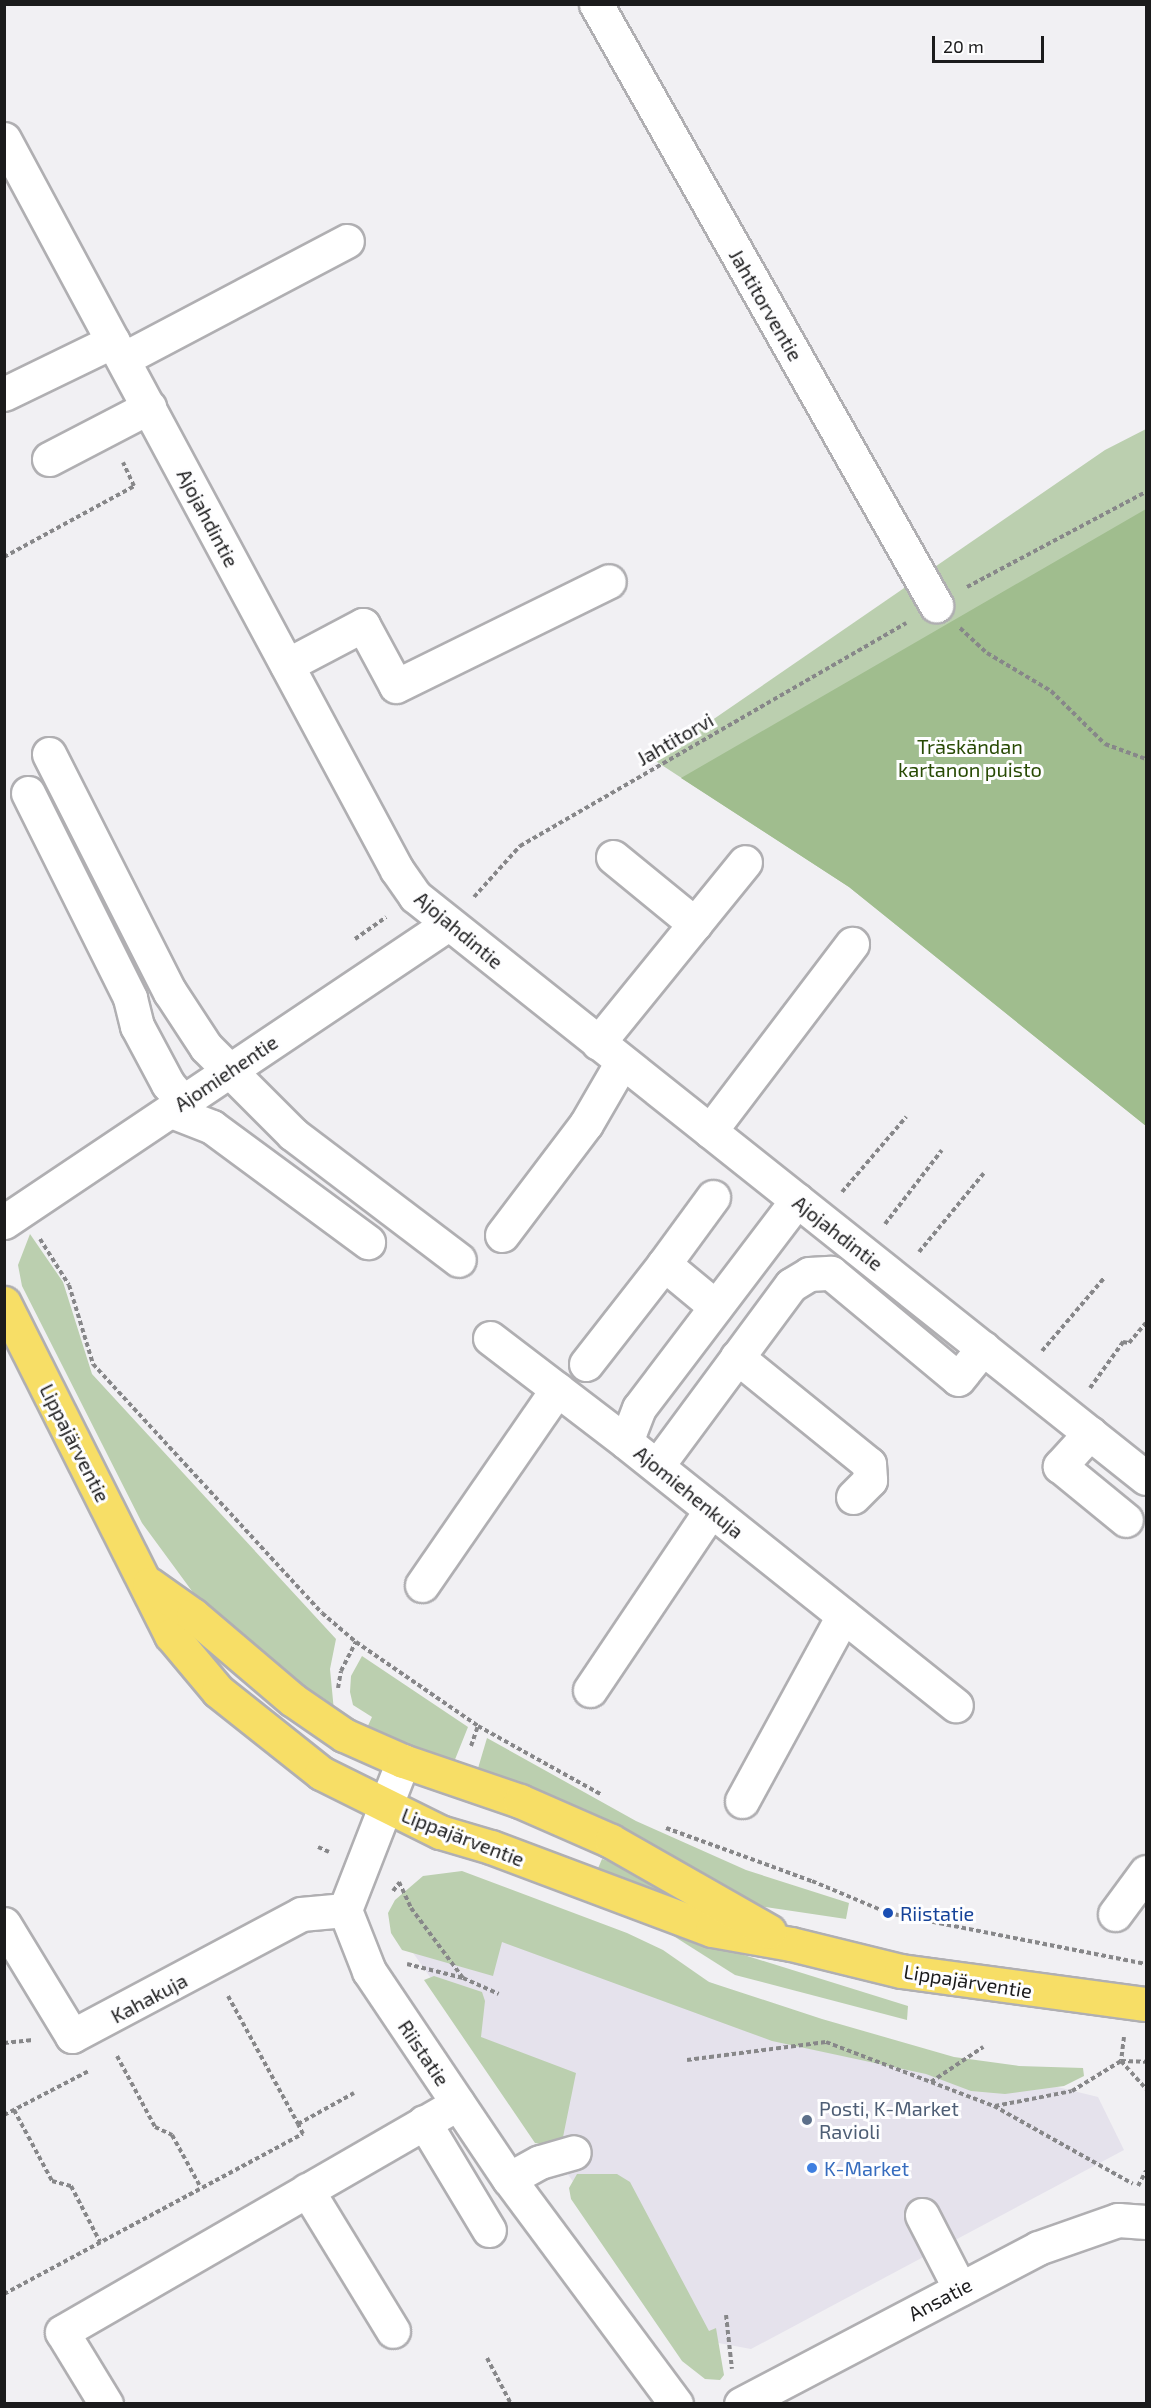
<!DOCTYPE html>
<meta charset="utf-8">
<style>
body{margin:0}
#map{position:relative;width:1151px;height:2408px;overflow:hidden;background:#f1f0f3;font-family:"Exo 2",sans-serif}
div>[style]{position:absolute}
.built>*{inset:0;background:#e5e2ec}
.green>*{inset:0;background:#bbcfaf}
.forest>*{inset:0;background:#a0bd8e}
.path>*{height:4px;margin-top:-2px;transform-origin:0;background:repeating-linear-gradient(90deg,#878789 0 4.5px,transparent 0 7.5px)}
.roads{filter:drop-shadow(2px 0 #b0afb2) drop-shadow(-2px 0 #b0afb2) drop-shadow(0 2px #b0afb2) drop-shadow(0 -2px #b0afb2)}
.minor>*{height:33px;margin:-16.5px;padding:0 16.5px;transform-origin:16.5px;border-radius:16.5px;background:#fff}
.major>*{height:33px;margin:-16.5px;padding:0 16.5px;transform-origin:16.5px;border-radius:16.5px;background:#f7de66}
.dots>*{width:16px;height:16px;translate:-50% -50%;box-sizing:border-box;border:3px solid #fefeff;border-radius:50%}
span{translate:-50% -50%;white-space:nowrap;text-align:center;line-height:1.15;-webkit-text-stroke:6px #fefeff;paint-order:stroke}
.street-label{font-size:20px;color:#1b1b1c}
.park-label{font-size:20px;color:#284a04}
.transit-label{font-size:20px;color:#164399}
.left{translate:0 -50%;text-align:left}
.service-label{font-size:20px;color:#4e5e75}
.shop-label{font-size:20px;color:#366cbe}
.frame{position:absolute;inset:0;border:6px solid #1b1b1c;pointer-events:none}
.scale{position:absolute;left:932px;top:36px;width:112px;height:27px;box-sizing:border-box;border:3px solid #1b1b1c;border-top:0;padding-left:8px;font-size:18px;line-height:21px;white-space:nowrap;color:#1b1b1c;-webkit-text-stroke:4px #fefeff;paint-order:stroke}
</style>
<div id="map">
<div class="built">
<div style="clip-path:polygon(464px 1878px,818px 2028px,1098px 2097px,1124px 2150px,751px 2349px,681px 2336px,402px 1937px)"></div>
</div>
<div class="green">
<div style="clip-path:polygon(1146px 429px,1146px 1126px,849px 887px,654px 760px,1105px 450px)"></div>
<div style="clip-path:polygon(30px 1234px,63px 1282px,92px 1374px,336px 1639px,330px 1669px,334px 1711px,277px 1673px,200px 1602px,142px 1523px,22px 1286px,18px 1265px)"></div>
<div style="clip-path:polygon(362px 1656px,468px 1727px,452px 1767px,366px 1730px,372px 1717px,353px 1705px,350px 1692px,351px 1676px)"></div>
<div style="clip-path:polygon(487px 1738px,636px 1821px,746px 1870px,849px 1903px,846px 1919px,758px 1906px,476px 1775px)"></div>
<div style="clip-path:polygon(602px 1859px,643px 1873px,709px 1918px,596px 1873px)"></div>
<div style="clip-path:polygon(462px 1871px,627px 1933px,663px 1950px,709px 1982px,822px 2019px,954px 2057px,1019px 2066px,1083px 2068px,1084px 2076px,1064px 2086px,1005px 2094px,971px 2091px,926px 2074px,772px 2041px,502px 1942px,493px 1976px,402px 1950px,391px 1933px,388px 1913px,395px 1900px,423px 1876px)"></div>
<div style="clip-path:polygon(664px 1930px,908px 2006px,907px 2020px,735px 1975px)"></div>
<div style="clip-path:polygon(434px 1976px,482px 1992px,485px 2001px,481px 2037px,576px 2073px,561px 2147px,535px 2143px,424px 1980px)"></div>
<div style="clip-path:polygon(577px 2174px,617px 2174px,630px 2182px,709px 2331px,716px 2328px,724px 2375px,720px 2380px,705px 2379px,682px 2361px,571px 2199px,569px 2188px)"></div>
</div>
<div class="forest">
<div style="clip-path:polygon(1146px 509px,1146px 1126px,849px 887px,681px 778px)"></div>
</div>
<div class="path">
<div style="left:4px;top:557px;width:148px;rotate:-28.6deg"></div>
<div style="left:134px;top:486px;width:26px;rotate:-115deg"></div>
<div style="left:967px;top:587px;width:203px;rotate:-28deg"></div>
<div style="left:960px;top:628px;width:37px;rotate:43deg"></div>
<div style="left:987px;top:653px;width:74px;rotate:30.7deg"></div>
<div style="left:1051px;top:691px;width:76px;rotate:44.5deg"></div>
<div style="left:1105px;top:744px;width:44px;rotate:20.1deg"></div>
<div style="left:474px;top:897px;width:69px;rotate:-48deg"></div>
<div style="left:520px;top:846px;width:446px;rotate:-30deg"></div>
<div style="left:355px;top:939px;width:38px;rotate:-35deg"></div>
<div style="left:842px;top:1192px;width:99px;rotate:-49.5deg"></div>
<div style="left:885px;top:1224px;width:93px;rotate:-52.4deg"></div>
<div style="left:40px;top:1239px;width:54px;rotate:57.8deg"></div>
<div style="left:69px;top:1285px;width:83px;rotate:73.1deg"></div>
<div style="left:93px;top:1364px;width:338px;rotate:47.4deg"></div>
<div style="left:322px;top:1613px;width:45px;rotate:40.5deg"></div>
<div style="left:356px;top:1642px;width:148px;rotate:34.5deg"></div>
<div style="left:478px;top:1726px;width:140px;rotate:29.1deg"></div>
<div style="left:919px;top:1252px;width:102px;rotate:-50.6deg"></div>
<div style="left:1042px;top:1351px;width:97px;rotate:-49.6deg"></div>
<div style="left:1090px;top:1388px;width:57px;rotate:-54.3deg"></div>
<div style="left:1123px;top:1342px;width:6px;rotate:9deg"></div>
<div style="left:1129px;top:1343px;width:26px;rotate:-50deg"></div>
<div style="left:338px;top:1688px;width:17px;rotate:-80deg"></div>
<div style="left:341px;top:1671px;width:33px;rotate:-63deg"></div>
<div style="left:471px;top:1746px;width:21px;rotate:-71deg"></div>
<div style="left:666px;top:1828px;width:155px;rotate:20deg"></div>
<div style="left:812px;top:1881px;width:82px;rotate:22.8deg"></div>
<div style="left:888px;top:1913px;width:263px;rotate:11.2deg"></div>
<div style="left:318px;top:1847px;width:12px;rotate:24deg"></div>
<div style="left:399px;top:1882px;width:29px;rotate:65deg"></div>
<div style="left:411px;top:1908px;width:87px;rotate:53.4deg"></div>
<div style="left:393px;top:1891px;width:11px;rotate:-52deg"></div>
<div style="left:407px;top:1964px;width:58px;rotate:14deg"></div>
<div style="left:463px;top:1978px;width:39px;rotate:24deg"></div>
<div style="left:228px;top:1996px;width:146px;rotate:61.3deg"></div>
<div style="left:298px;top:2124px;width:64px;rotate:-29deg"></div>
<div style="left:1124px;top:2037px;width:24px;rotate:97deg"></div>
<div style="left:1121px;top:2061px;width:38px;rotate:48deg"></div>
<div style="left:4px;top:2043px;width:29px;rotate:-6deg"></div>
<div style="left:117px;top:2056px;width:81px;rotate:61.8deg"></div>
<div style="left:155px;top:2127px;width:19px;rotate:25deg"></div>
<div style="left:172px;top:2135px;width:60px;rotate:61.3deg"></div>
<div style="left:687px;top:2060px;width:140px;rotate:-7.4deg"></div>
<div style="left:826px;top:2042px;width:180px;rotate:20.9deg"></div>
<div style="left:994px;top:2106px;width:159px;rotate:29.3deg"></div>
<div style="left:931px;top:2082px;width:63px;rotate:-33.9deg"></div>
<div style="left:995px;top:2106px;width:78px;rotate:-11deg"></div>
<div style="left:1072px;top:2091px;width:57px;rotate:-31.5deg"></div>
<div style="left:1121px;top:2061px;width:25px;rotate:2deg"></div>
<div style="left:14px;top:2110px;width:81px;rotate:61.8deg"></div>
<div style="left:52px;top:2181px;width:20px;rotate:15deg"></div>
<div style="left:71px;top:2186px;width:63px;rotate:62.6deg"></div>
<div style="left:4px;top:2115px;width:96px;rotate:-27.4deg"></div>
<div style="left:1138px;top:2186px;width:17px;rotate:-62deg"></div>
<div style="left:4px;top:2294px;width:339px;rotate:-28.2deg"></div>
<div style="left:303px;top:2134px;width:11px;rotate:-117deg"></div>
<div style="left:726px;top:2315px;width:54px;rotate:83.7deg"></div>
<div style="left:487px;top:2358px;width:52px;rotate:62.4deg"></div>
</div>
<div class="roads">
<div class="minor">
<div style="left:596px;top:4px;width:691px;rotate:60.5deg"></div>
<div style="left:4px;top:139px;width:830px;rotate:61.74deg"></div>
<div style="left:397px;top:870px;width:32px;rotate:55deg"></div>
<div style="left:415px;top:896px;width:934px;rotate:38.53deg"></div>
<div style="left:123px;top:359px;width:253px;rotate:-27.8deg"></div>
<div style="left:4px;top:394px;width:121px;rotate:-25.9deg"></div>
<div style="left:49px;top:459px;width:113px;rotate:-27.5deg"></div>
<div style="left:287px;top:665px;width:86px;rotate:-27.8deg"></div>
<div style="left:363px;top:625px;width:69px;rotate:61.6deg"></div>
<div style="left:396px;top:686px;width:237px;rotate:-26.2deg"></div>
<div style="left:49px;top:754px;width:267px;rotate:63.1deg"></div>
<div style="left:170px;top:992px;width:66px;rotate:56.8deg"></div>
<div style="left:206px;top:1047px;width:123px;rotate:45deg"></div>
<div style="left:293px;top:1134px;width:208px;rotate:37.2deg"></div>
<div style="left:28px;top:793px;width:229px;rotate:63.5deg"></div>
<div style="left:130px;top:998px;width:29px;rotate:76deg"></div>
<div style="left:137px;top:1026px;width:66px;rotate:61.9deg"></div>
<div style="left:168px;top:1084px;width:23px;rotate:50deg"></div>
<div style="left:613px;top:857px;width:106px;rotate:39.3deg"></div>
<div style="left:598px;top:1043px;width:233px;rotate:-50.9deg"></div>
<div style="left:171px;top:1111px;width:44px;rotate:21.3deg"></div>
<div style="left:212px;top:1127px;width:194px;rotate:36.4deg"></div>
<div style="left:710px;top:1131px;width:235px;rotate:-52.8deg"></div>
<div style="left:797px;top:1200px;width:261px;rotate:127.2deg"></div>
<div style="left:639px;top:1408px;width:36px;rotate:111deg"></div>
<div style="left:626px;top:1442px;width:422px;rotate:38.6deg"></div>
<div style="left:4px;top:1222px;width:535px;rotate:-33.87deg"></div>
<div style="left:502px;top:1235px;width:139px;rotate:-52.9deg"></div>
<div style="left:586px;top:1124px;width:72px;rotate:-59.9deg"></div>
<div style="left:664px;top:1264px;width:83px;rotate:-53.8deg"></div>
<div style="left:490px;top:1338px;width:171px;rotate:37.4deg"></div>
<div style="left:737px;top:1357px;width:170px;rotate:39deg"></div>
<div style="left:869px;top:1464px;width:16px;rotate:86deg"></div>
<div style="left:870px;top:1480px;width:24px;rotate:135deg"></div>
<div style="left:586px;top:1364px;width:127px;rotate:-52deg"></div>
<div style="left:664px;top:1264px;width:67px;rotate:39.6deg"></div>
<div style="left:1090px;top:1433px;width:45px;rotate:132.3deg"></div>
<div style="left:1060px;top:1466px;width:85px;rotate:39.3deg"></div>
<div style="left:657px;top:1466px;width:225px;rotate:-53.5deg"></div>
<div style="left:791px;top:1285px;width:21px;rotate:-31deg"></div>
<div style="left:809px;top:1274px;width:22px;rotate:-3deg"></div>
<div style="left:831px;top:1273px;width:165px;rotate:39.8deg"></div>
<div style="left:958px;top:1379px;width:40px;rotate:-51deg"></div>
<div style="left:422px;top:1585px;width:238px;rotate:-55.4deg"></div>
<div style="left:590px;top:1690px;width:217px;rotate:-56.1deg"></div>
<div style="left:403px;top:1761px;width:160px;rotate:111.3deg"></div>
<div style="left:345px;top:1910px;width:66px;rotate:68.5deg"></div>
<div style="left:369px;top:1971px;width:251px;rotate:56.1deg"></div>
<div style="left:509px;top:2179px;width:280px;rotate:53.4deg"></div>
<div style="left:742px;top:1801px;width:211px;rotate:-61.4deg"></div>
<div style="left:1115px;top:1914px;width:52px;rotate:-53.6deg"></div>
<div style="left:4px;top:1924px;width:131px;rotate:58.7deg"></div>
<div style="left:72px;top:2036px;width:259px;rotate:-28deg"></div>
<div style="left:301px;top:1914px;width:44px;rotate:-5.2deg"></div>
<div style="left:424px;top:2122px;width:126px;rotate:59deg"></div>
<div style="left:509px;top:2179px;width:35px;rotate:-29deg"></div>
<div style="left:540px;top:2162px;width:35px;rotate:-16deg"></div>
<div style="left:307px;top:2190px;width:165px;rotate:58.6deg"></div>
<div style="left:922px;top:2215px;width:83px;rotate:62.8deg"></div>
<div style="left:106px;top:2404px;width:84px;rotate:-121.4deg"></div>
<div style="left:62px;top:2332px;width:457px;rotate:-30deg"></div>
<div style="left:741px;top:2404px;width:335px;rotate:-27.7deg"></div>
<div style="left:1038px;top:2248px;width:85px;rotate:-19.3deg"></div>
<div style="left:1118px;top:2220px;width:28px;rotate:4deg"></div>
</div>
<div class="major">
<div style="left:4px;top:1303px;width:372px;rotate:63.3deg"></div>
<div style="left:171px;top:1635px;width:73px;rotate:50deg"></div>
<div style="left:218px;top:1691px;width:132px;rotate:38.5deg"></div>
<div style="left:321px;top:1773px;width:133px;rotate:26.4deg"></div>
<div style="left:440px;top:1832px;width:53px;rotate:16.4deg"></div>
<div style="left:491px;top:1847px;width:236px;rotate:20.6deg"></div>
<div style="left:712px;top:1930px;width:80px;rotate:10deg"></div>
<div style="left:791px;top:1944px;width:113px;rotate:13.8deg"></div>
<div style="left:901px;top:1971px;width:247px;rotate:7.7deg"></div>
<div style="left:149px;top:1584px;width:54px;rotate:35.2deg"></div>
<div style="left:193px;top:1615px;width:131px;rotate:40.4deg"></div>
<div style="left:293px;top:1700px;width:62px;rotate:34.5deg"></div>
<div style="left:344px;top:1735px;width:64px;rotate:23.8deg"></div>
<div style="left:403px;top:1761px;width:124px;rotate:18.9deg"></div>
<div style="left:520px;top:1801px;width:99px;rotate:23.7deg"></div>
<div style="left:611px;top:1841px;width:182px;rotate:29.7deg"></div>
</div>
</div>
<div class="dots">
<div style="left:888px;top:1913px;background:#1a4fb4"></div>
<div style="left:807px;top:2120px;background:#5c6f8a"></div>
<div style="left:812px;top:2168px;background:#3f7fe0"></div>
</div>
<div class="street-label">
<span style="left:766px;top:305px;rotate:60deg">Jahtitorventie</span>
<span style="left:208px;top:518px;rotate:62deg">Ajojahdintie</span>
<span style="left:675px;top:739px;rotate:-30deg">Jahtitorvi</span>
<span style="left:459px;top:930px;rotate:40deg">Ajojahdintie</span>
<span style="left:226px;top:1073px;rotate:-34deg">Ajomiehentie</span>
<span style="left:838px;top:1233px;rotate:38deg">Ajojahdintie</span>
<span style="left:75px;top:1443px;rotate:63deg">Lippajärventie</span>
<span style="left:689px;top:1492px;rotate:39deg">Ajomiehenkuja</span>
<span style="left:463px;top:1837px;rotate:21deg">Lippajärventie</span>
<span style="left:968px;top:1981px;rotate:9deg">Lippajärventie</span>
<span style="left:149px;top:1998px;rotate:-28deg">Kahakuja</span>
<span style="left:424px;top:2053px;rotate:56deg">Riistatie</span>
<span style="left:940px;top:2299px;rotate:-28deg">Ansatie</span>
</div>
<div class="park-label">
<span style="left:970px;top:758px">Träskändan<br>kartanon puisto</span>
</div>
<div class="transit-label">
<span class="left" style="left:900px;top:1913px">Riistatie</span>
</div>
<div class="service-label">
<span class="left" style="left:819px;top:2120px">Posti, K-Market<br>Ravioli</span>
</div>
<div class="shop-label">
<span class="left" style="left:824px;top:2168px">K-Market</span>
</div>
<div class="frame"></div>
<div class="scale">20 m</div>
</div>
